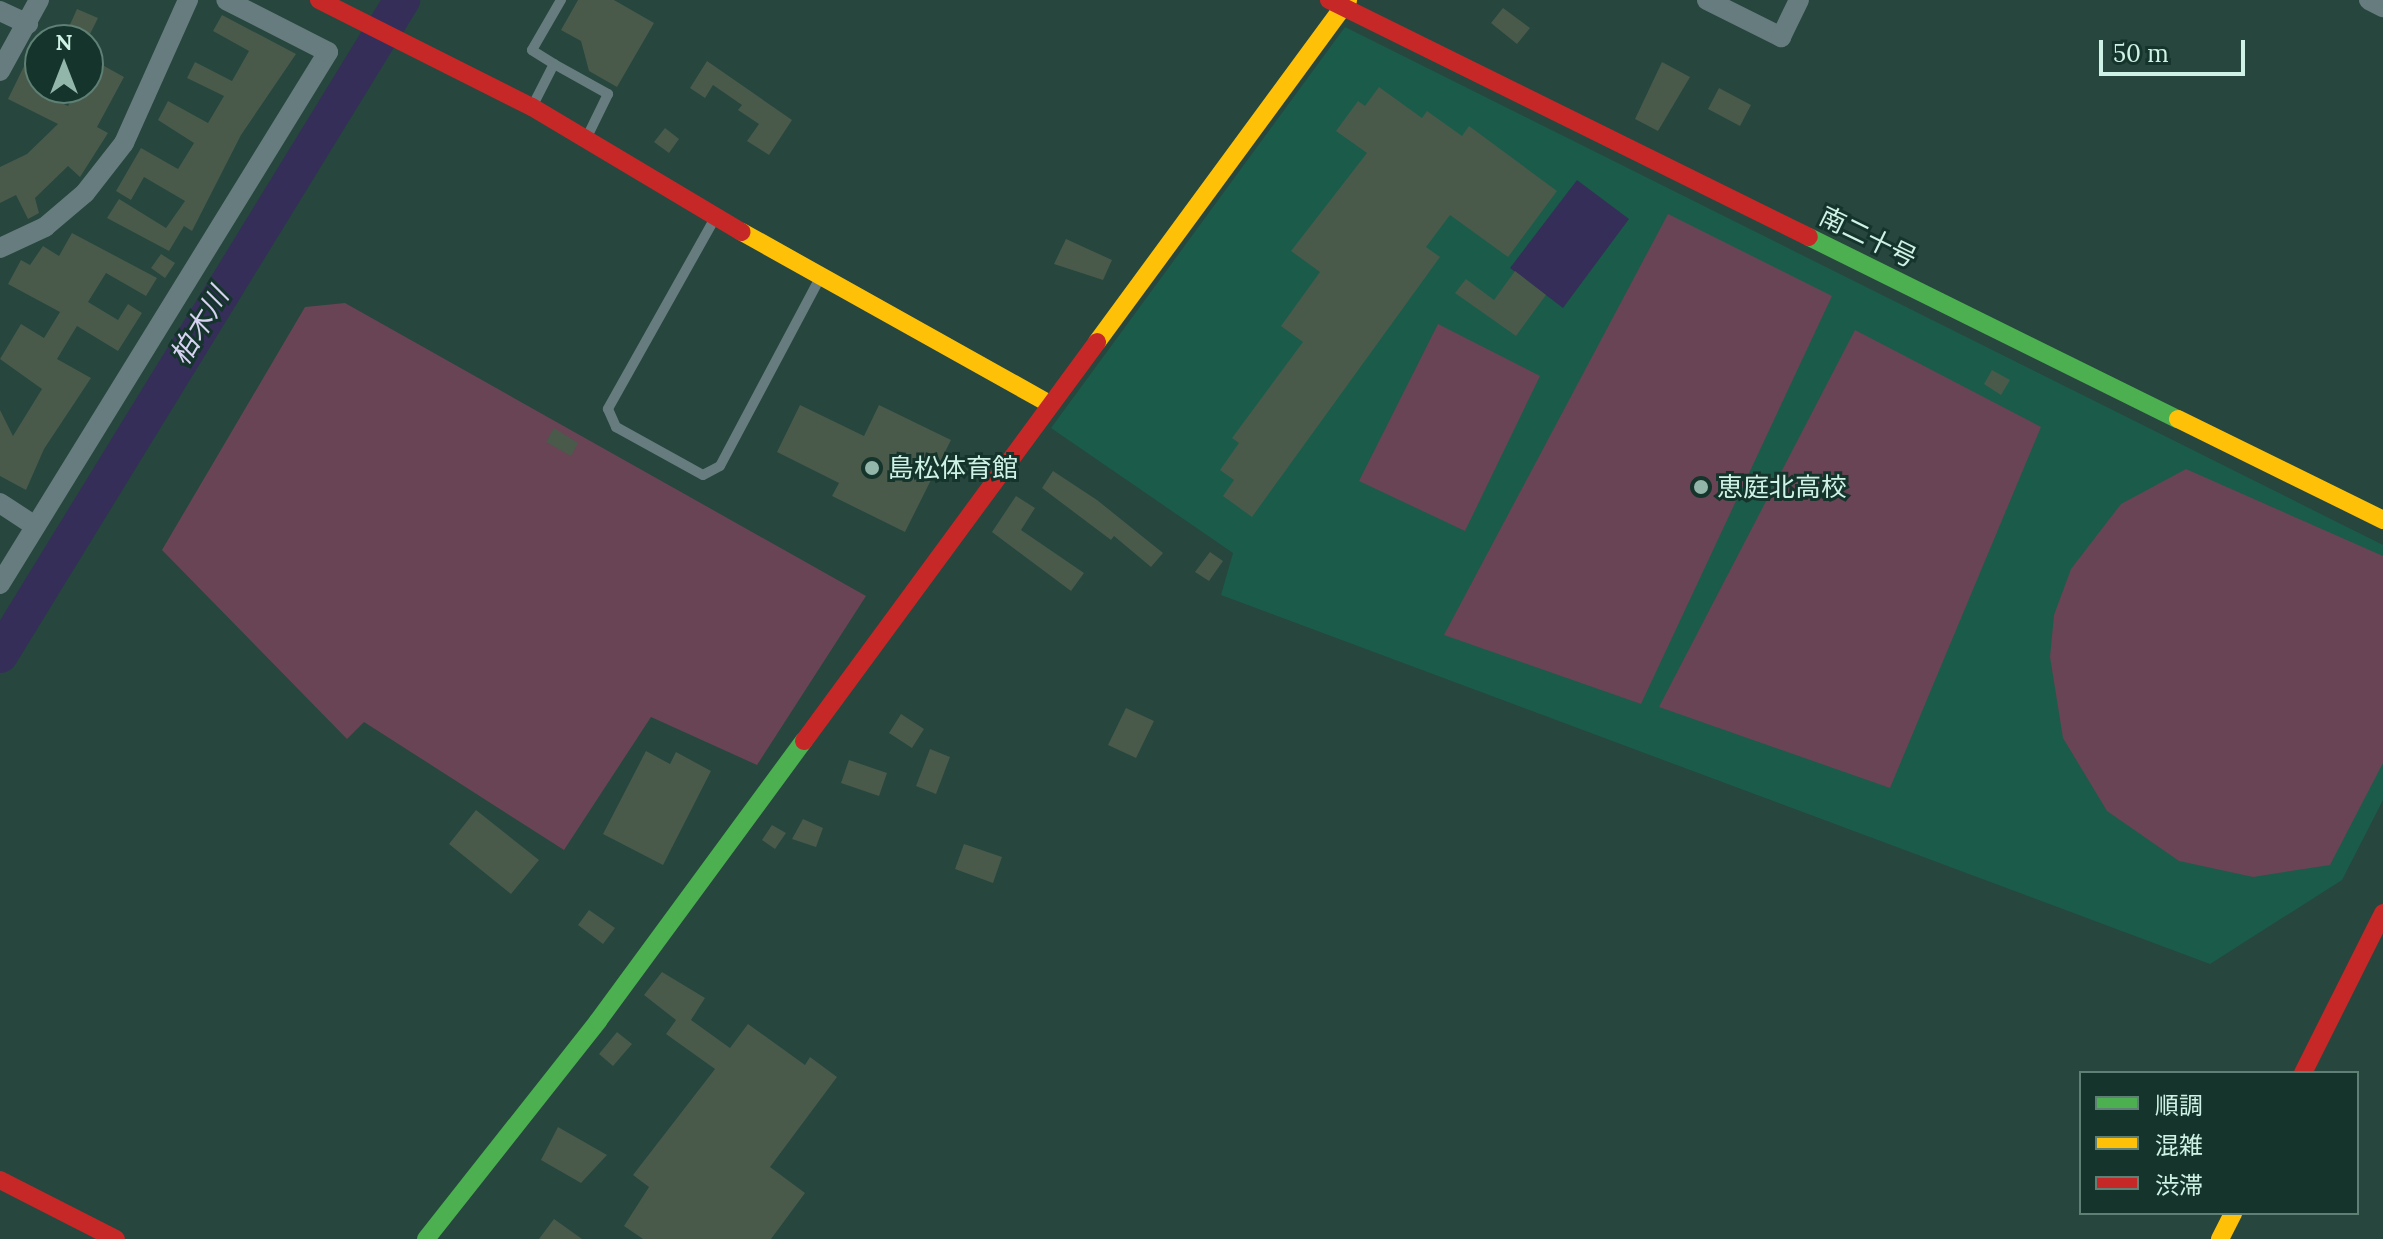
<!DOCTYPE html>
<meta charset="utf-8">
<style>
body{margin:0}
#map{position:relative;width:2383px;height:1239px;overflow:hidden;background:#26463e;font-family:Lora,"Noto Sans JP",serif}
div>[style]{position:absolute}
.built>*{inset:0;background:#1b5b4a}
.green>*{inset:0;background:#684455}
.water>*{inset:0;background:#352e58}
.river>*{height:36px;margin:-18px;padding:0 18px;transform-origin:18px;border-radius:18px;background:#352e58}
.building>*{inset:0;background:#495a4b}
.lane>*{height:10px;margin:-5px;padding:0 5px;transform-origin:5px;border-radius:5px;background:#677c7f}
.street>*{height:20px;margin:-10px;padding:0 10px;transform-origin:10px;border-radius:10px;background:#677c7f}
.fast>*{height:18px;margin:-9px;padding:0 9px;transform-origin:9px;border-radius:9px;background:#4caf50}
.slow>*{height:18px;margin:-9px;padding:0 9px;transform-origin:9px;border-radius:9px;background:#ffc107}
.jam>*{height:18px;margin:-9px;padding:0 9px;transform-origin:9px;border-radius:9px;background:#c62828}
.dots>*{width:22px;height:22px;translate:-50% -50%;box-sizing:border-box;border:4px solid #15342b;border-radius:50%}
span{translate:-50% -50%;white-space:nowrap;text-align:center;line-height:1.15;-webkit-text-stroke:6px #15342b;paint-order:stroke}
.street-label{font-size:26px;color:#cef2e5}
.poi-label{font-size:26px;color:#cef2e5}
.left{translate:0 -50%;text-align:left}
.water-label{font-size:28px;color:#d7d2f2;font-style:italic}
.legend{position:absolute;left:2079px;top:1071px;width:280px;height:144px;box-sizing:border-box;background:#15342b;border:2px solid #5f8075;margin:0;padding:10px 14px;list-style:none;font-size:24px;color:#cef2e5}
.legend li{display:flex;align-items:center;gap:16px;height:40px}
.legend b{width:40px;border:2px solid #5f8075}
.north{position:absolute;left:24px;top:24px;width:80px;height:80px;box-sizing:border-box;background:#15342b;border:2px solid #5f8075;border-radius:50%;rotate:0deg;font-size:22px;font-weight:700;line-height:32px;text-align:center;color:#cef2e5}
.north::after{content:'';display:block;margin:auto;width:28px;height:36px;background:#93b6ab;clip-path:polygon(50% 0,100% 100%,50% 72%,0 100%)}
.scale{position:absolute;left:2099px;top:40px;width:146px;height:36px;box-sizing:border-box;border:4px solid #cef2e5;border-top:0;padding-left:10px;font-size:24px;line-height:28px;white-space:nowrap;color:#cef2e5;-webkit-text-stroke:6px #15342b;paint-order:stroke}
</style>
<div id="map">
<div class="built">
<div style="clip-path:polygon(1345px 27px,2383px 545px,2383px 800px,2342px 880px,2210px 964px,1221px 595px,1233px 553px,1051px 428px)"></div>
</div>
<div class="green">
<div style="clip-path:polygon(1668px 214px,1832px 296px,1641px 704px,1444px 635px)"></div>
<div style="clip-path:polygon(345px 303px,866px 596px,757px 765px,651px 717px,564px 850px,364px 722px,347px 739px,162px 550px,305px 307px)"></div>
<div style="clip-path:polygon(1438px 324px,1540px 376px,1465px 531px,1359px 481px)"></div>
<div style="clip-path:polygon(1855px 330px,2041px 427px,1890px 788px,1659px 707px)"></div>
<div style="clip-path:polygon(2186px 469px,2383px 556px,2383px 763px,2330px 865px,2253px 877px,2179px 861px,2107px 811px,2063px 738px,2050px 657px,2054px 615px,2071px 569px,2121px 504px)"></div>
</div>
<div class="water">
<div style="clip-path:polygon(1577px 180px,1629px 219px,1563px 308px,1510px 268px)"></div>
</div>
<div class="river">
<div style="left:0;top:655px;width:769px;rotate:-58.46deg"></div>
</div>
<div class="building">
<div style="clip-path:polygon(578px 0,614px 0,654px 23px,617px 87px,589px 71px,581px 41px,561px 30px)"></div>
<div style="clip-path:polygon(1503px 8px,1530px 28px,1517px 44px,1491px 23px)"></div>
<div style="clip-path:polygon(77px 9px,98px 18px,87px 40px,63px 40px)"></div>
<div style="clip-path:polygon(222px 15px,296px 54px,241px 135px,192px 231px,184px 226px,169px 251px,107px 218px,119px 199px,166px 228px,185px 201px,144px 177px,131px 200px,116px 191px,141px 148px,178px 169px,194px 143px,158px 120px,168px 101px,208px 123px,224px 96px,187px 78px,195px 62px,232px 81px,249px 51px,213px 31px)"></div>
<div style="clip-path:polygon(88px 57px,124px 77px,97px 127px,108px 133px,80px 177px,68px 166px,35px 198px,39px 213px,28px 219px,16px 195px,0 203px,0 167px,27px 154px,58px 124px,8px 99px,27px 60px,40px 66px,34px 90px,68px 106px,78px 88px,88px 88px)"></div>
<div style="clip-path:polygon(707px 61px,792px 120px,769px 155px,747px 141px,759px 124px,738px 110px,742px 105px,713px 85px,705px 98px,690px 88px)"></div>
<div style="clip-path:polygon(1662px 62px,1690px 77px,1658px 131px,1635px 119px)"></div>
<div style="clip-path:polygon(1379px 87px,1422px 118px,1427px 111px,1462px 136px,1469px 126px,1557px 191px,1508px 257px,1450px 215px,1426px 247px,1440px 257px,1252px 517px,1223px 496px,1234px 480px,1220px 470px,1239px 443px,1232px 438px,1303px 342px,1281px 326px,1320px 272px,1291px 251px,1367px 153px,1336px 131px,1358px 101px,1365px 106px)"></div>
<div style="clip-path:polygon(1719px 88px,1751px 105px,1740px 126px,1708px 109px)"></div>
<div style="clip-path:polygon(665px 128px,679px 139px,669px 153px,654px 142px)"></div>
<div style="clip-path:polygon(72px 233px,157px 278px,146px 296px,106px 273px,88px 302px,118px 320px,128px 304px,142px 313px,118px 351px,77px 326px,57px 359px,91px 378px,44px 449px,26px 490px,0 476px,0 410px,13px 436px,42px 389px,0 359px,21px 324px,44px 338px,60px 312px,8px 284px,21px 260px,30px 265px,43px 246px,59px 256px)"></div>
<div style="clip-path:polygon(1066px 239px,1112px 260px,1103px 280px,1054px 264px)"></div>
<div style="clip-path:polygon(161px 254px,175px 263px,165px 278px,151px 268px)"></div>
<div style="clip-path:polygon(1515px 271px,1546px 295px,1516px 336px,1455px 293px,1466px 279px,1494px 300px)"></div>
<div style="clip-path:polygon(1992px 370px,2010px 380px,2001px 395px,1984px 384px)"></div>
<div style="clip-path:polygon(800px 405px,864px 436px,879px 405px,951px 440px,905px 532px,832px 496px,839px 483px,777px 452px)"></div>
<div style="clip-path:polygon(554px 428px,578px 443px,571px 456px,546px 442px)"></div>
<div style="clip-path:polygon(1053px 471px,1097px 500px,1163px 553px,1151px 567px,1114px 536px,1111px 540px,1042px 488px)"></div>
<div style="clip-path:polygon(1016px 496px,1035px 508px,1021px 530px,1084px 573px,1071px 591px,992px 532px)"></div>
<div style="clip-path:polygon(1210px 552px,1223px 561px,1209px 581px,1195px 572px)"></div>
<div style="clip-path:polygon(1126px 708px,1154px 721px,1136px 758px,1108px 745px)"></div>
<div style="clip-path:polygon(901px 714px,924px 729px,912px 748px,889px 733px)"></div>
<div style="clip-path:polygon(930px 749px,950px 757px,936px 794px,916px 786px)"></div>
<div style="clip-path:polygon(646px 751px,670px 764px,676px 752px,711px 771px,663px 865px,603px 834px)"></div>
<div style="clip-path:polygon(849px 760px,887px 773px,879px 796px,841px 783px)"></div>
<div style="clip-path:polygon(476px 810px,539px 860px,511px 894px,449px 844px)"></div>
<div style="clip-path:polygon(803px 819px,823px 828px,816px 847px,792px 839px)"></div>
<div style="clip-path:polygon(772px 825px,786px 833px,775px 849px,762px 840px)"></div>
<div style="clip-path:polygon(964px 844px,1002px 857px,993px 883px,955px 869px)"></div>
<div style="clip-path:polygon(589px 910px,615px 928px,603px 944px,578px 925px)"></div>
<div style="clip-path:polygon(662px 972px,705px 998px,691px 1020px,730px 1048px,748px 1024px,805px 1065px,810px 1057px,837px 1077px,770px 1167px,805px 1193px,771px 1239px,643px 1239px,624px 1226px,649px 1187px,633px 1175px,715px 1069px,666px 1034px,676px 1020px,644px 995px)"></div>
<div style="clip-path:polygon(617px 1032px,632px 1044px,613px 1066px,599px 1054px)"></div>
<div style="clip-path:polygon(558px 1127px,607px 1155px,581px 1183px,541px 1160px)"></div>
<div style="clip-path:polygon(554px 1219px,582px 1239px,539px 1239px)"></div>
</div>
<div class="lane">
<div style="left:554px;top:64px;width:26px;rotate:-148deg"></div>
<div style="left:532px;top:50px;width:58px;rotate:-59.9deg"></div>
<div style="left:533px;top:105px;width:46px;rotate:-62.9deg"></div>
<div style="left:554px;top:64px;width:62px;rotate:29.1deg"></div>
<div style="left:608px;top:94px;width:48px;rotate:116deg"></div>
<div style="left:715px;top:218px;width:219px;rotate:119.3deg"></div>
<div style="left:608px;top:409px;width:20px;rotate:66deg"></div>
<div style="left:616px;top:427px;width:99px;rotate:28.9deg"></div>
<div style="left:703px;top:475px;width:19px;rotate:-28deg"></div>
<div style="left:720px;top:466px;width:211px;rotate:-62deg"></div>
</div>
<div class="street">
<div style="left:1707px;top:0;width:83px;rotate:26.6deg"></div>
<div style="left:1781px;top:37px;width:41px;rotate:-64.1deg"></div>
<div style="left:2369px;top:0;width:16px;rotate:27deg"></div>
<div style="left:0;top:11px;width:31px;rotate:25deg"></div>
<div style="left:0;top:71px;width:81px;rotate:-61.2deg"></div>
<div style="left:0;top:248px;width:50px;rotate:-25deg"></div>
<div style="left:45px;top:227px;width:52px;rotate:-40.4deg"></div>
<div style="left:85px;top:193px;width:63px;rotate:-52deg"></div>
<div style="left:124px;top:143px;width:157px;rotate:-65.9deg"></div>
<div style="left:0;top:503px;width:42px;rotate:33.3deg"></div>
<div style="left:0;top:584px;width:625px;rotate:-58.34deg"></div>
<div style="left:328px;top:52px;width:114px;rotate:-153deg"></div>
</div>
<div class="fast">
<div style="left:1809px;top:237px;width:411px;rotate:26.3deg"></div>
<div style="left:426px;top:1239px;width:278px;rotate:-51.7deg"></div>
<div style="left:598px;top:1021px;width:348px;rotate:-53.7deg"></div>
</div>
<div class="slow">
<div style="left:742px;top:232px;width:351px;rotate:29.2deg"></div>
<div style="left:1097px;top:342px;width:424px;rotate:-53.7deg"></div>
<div style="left:2178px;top:419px;width:229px;rotate:26.2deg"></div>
<div style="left:2220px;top:1239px;width:29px;rotate:-63deg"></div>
</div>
<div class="jam">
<div style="left:319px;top:0;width:238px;rotate:26.7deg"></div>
<div style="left:532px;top:107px;width:244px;rotate:30.8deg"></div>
<div style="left:1329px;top:0;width:535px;rotate:26.28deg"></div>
<div style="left:804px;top:741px;width:495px;rotate:-53.7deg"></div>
<div style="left:2303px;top:1073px;width:179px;rotate:-63.4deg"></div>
<div style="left:0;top:1180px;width:130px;rotate:27deg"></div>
</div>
<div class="dots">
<div style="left:872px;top:468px;background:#93b6ab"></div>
<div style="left:1701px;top:487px;background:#93b6ab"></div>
</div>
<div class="street-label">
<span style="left:1868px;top:237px;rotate:26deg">南二十号</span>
</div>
<div class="poi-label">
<span class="left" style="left:888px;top:468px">島松体育館</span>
<span class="left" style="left:1717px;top:487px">恵庭北高校</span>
</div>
<div class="water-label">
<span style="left:199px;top:326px;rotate:-59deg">柏木川</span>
</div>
<ul class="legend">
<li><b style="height:10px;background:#4caf50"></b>順調</li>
<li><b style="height:10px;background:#ffc107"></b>混雑</li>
<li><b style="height:10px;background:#c62828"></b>渋滞</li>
</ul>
<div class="north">N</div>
<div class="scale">50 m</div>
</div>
